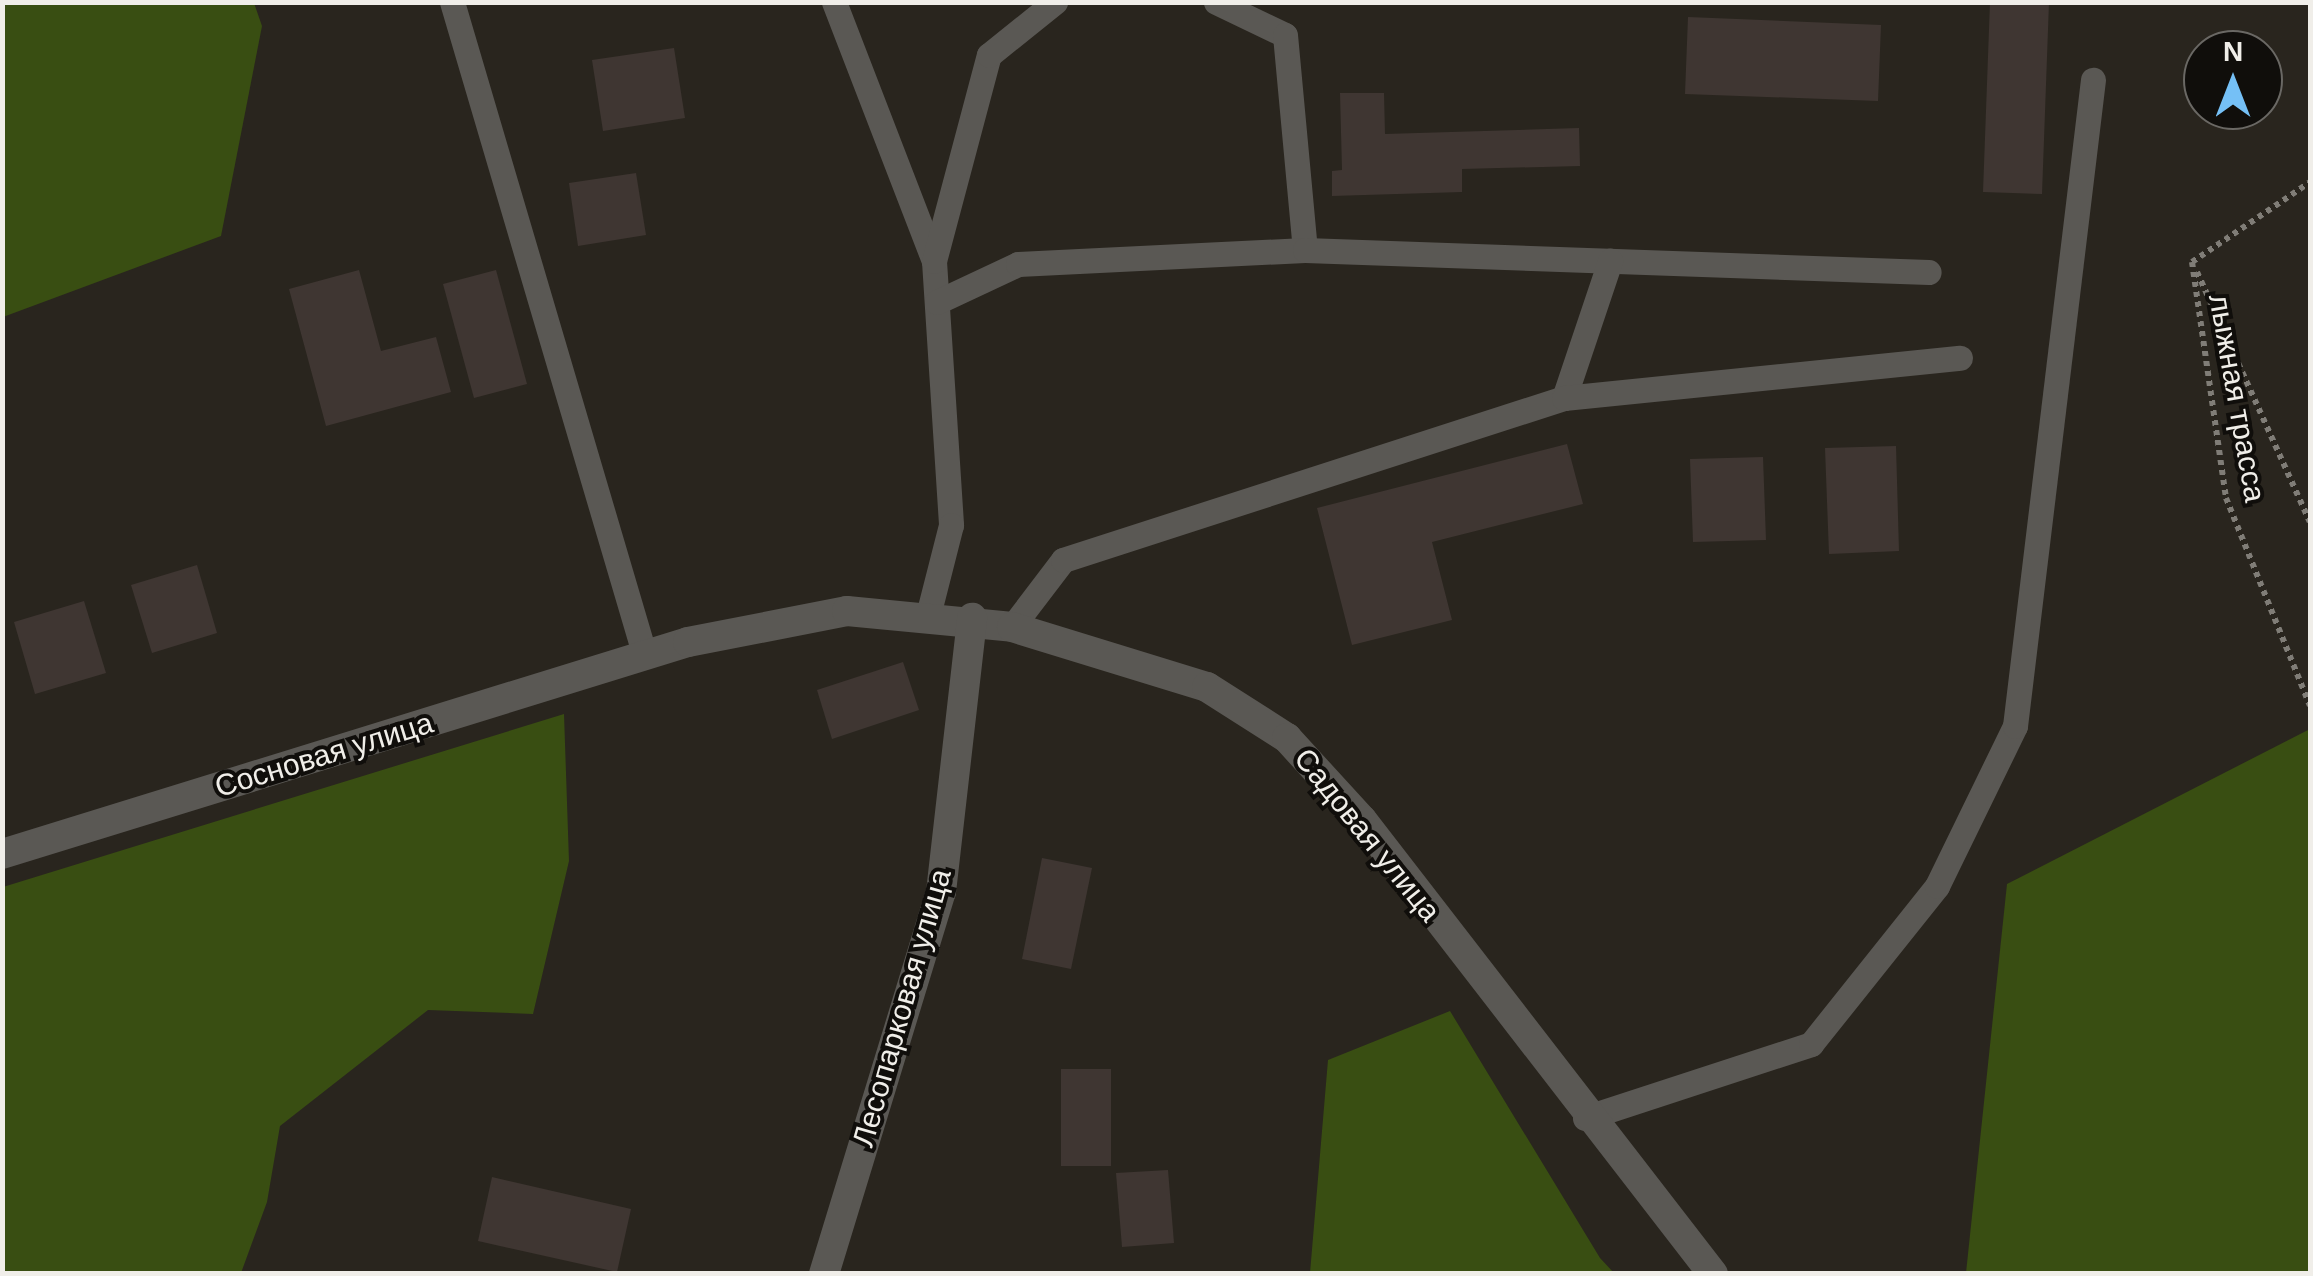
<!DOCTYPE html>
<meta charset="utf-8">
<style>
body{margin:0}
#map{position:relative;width:2313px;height:1276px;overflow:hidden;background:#29251e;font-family:Helvetica,sans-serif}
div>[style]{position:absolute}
.green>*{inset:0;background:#394e12}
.building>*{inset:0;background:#3f3632}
.path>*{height:6px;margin-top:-3px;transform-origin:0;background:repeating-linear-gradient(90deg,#807d77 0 5px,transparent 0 10px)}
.lane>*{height:25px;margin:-12.5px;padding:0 12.5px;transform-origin:12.5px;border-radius:12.5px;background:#5a5854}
.street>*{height:30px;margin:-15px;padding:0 15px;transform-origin:15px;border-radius:15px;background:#5a5854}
span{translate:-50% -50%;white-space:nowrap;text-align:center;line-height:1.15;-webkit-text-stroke:8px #100e0b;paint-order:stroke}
.street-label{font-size:30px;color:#f0eee9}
.frame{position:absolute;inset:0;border:5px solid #f0eee9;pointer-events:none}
.north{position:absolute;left:2183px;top:30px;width:100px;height:100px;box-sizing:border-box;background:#100e0b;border:2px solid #6a6864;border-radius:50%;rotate:0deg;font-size:28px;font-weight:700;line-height:40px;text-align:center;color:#f0eee9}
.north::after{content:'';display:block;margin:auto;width:35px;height:45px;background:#75c0f6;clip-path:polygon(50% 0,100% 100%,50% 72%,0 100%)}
</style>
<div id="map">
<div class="green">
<div style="clip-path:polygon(3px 2px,254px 3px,262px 26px,221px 236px,3px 317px)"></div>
<div style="clip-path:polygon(564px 714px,569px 861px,533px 1014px,428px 1010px,280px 1126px,267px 1202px,241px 1273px,3px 1273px,3px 887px)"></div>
<div style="clip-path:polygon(2310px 729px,2310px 1273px,1966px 1273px,2007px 884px)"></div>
<div style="clip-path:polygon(1450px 1011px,1600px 1258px,1614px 1273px,1310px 1273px,1328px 1060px)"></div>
</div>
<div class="building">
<div style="clip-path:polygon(1990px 2px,2049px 2px,2042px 194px,1983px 192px)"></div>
<div style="clip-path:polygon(1688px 17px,1881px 25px,1878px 101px,1685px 94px)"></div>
<div style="clip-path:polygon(674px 48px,685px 118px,603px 131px,592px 60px)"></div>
<div style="clip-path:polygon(1340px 93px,1384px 93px,1385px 134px,1579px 128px,1580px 166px,1462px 169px,1462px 192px,1332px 196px,1332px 171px,1342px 170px)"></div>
<div style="clip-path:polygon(636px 173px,646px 235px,578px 246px,569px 183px)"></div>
<div style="clip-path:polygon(359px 270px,381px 351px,436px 337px,451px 392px,326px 426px,289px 289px)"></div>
<div style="clip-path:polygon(496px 270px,527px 384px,474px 398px,443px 284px)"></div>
<div style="clip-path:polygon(1567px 444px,1583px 504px,1432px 542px,1452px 620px,1352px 645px,1317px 508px)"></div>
<div style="clip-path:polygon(1896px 446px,1899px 551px,1829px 554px,1825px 448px)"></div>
<div style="clip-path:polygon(1763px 457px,1766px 540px,1693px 542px,1690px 459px)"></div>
<div style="clip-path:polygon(197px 565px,217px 633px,152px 653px,131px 585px)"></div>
<div style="clip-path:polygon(84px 601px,106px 673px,35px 694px,14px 622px)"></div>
<div style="clip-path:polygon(903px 662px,919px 710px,832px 739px,817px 690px)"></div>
<div style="clip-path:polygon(1042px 858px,1092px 868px,1071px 969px,1022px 959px)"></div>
<div style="clip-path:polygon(1061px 1069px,1111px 1069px,1111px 1166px,1061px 1166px)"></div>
<div style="clip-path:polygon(1168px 1170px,1174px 1243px,1122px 1247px,1116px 1173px)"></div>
<div style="clip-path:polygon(492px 1177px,631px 1209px,617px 1272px,478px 1241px)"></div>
</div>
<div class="path">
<div style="left:2192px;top:262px;width:238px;rotate:81.8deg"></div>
<div style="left:2226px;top:498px;width:224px;rotate:68deg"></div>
<div style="left:2192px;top:262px;width:143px;rotate:-34.1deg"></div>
<div style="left:2197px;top:272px;width:274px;rotate:65.7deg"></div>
</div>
<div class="lane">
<div style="left:452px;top:2px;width:682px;rotate:73.56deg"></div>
<div style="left:834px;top:2px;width:278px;rotate:68.9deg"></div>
<div style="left:934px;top:261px;width:265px;rotate:86.3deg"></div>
<div style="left:951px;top:525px;width:93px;rotate:104.3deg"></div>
<div style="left:1216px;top:2px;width:76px;rotate:25.6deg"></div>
<div style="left:1285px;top:35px;width:216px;rotate:84.7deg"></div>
<div style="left:934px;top:261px;width:213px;rotate:-75.1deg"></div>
<div style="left:989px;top:55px;width:85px;rotate:-38.8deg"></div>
<div style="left:937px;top:302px;width:89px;rotate:-25.1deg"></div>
<div style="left:1018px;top:264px;width:287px;rotate:-2.8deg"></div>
<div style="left:1305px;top:250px;width:624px;rotate:2.02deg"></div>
<div style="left:1564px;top:398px;width:145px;rotate:-71.4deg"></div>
<div style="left:1012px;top:627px;width:84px;rotate:-52.7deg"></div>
<div style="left:1063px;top:560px;width:527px;rotate:-17.92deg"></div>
<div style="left:1564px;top:398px;width:398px;rotate:-5.8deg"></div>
<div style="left:1585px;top:1118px;width:238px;rotate:-18.1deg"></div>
<div style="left:1811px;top:1044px;width:202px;rotate:-51.4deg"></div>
<div style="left:1937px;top:886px;width:178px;rotate:-64deg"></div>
<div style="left:2015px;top:726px;width:651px;rotate:-83.12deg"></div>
</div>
<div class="street">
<div style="left:2px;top:854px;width:718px;rotate:-17.17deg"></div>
<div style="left:688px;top:642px;width:162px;rotate:-11deg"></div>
<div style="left:847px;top:611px;width:166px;rotate:5.5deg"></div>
<div style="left:1012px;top:627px;width:204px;rotate:17.1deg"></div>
<div style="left:1207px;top:687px;width:95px;rotate:32.5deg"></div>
<div style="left:1287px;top:738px;width:111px;rotate:47.6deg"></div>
<div style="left:1362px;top:820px;width:574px;rotate:52.29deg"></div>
<div style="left:824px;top:1274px;width:400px;rotate:-73deg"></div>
<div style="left:941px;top:892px;width:276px;rotate:-83.5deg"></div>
</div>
<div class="street-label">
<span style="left:2237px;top:398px;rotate:80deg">лыжная трасса</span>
<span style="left:324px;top:755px;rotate:-17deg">Сосновая улица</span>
<span style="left:1367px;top:835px;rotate:51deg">Садовая улица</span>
<span style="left:902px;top:1008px;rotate:-74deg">Лесопарковая улица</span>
</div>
<div class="frame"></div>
<div class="north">N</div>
</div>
